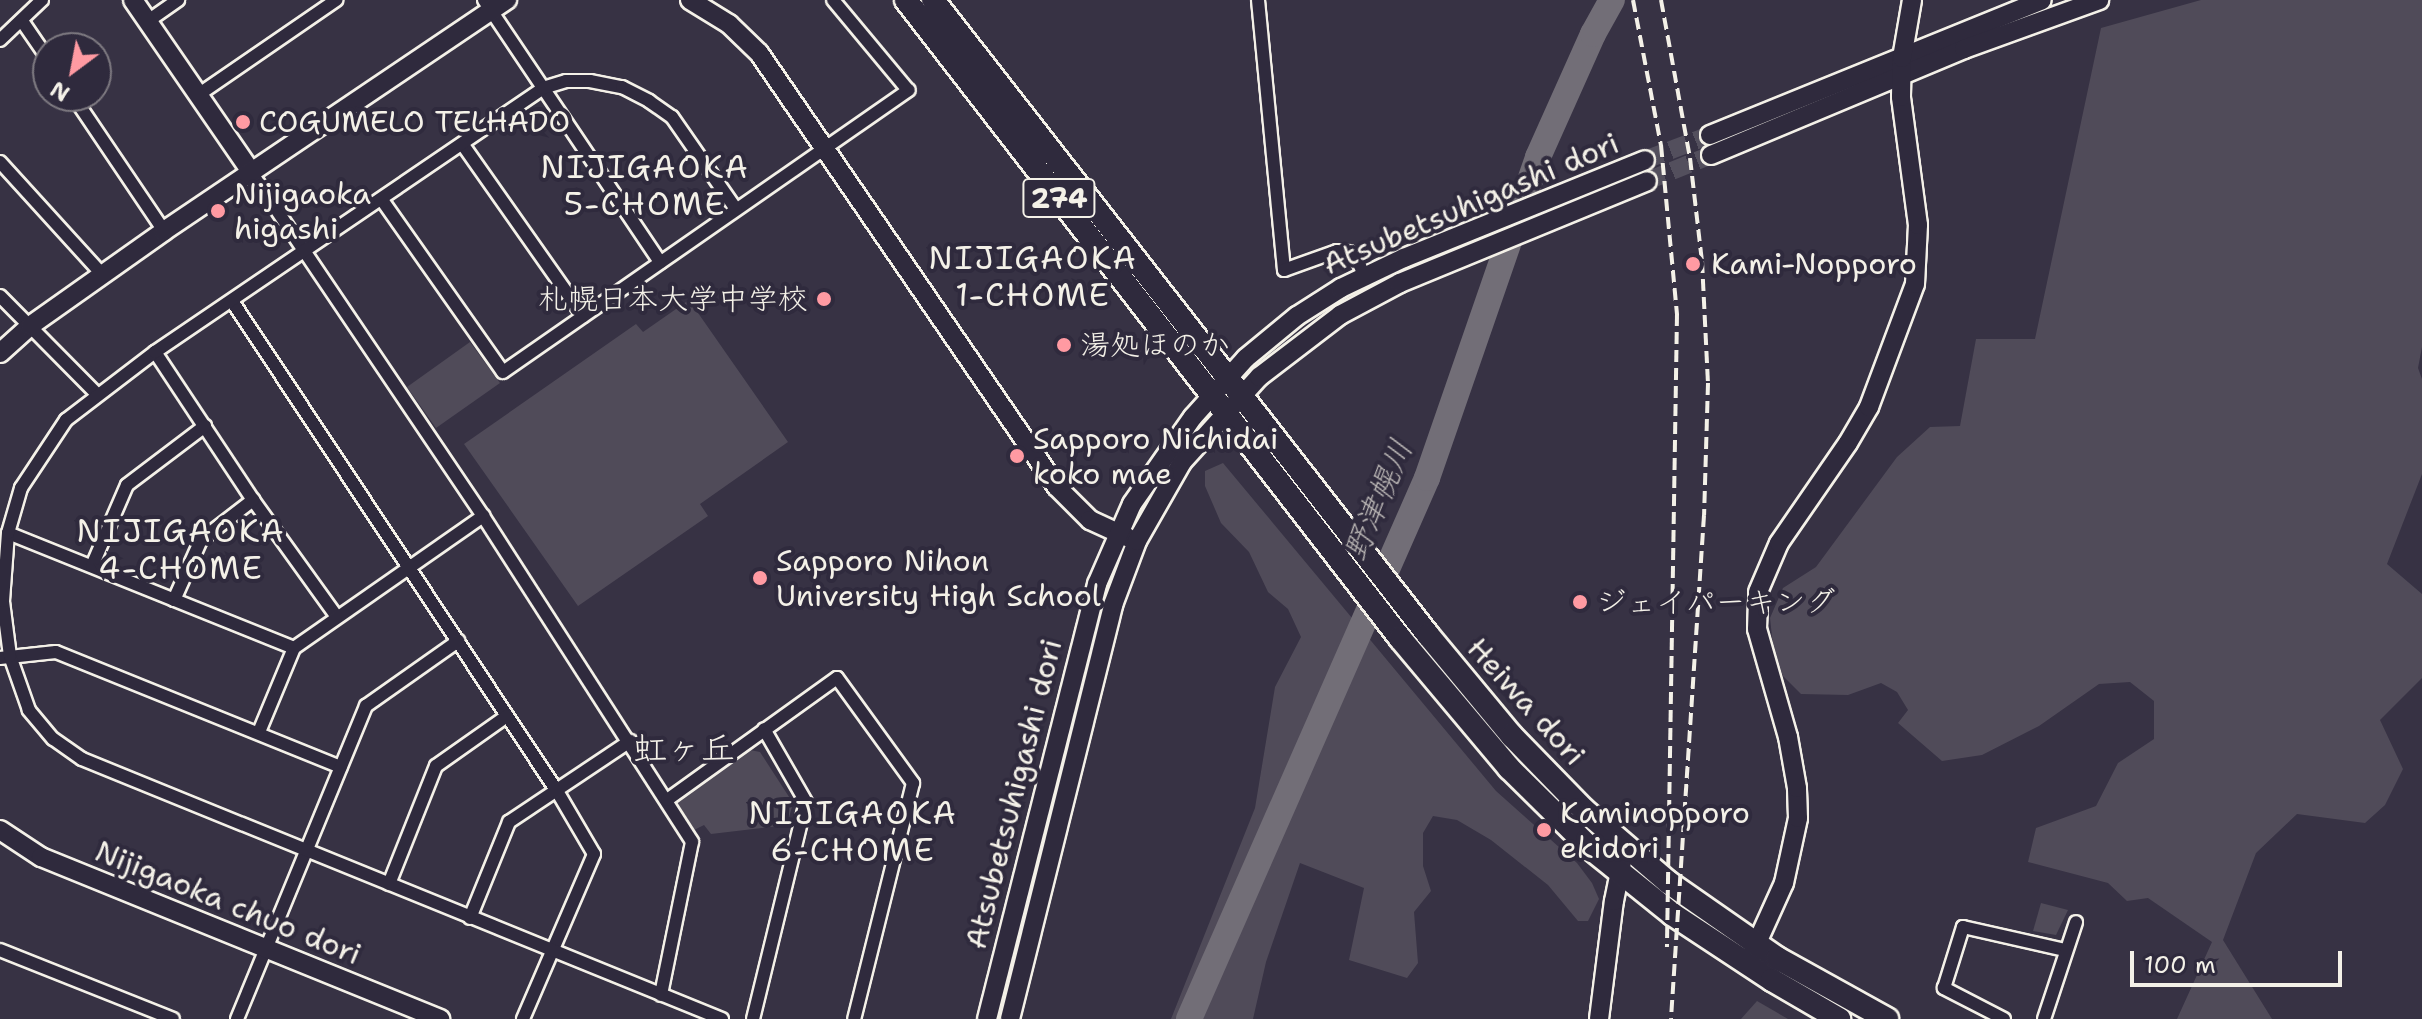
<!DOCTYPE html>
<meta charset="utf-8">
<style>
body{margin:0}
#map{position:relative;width:2422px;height:1019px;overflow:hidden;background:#373244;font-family:"Shantell Sans","Klee One",sans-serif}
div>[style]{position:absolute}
.green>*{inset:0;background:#504b59}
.river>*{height:26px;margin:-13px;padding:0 13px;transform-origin:13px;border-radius:13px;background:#726e77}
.secondary-tunnel>*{height:18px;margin-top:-9px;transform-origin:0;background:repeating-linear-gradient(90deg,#534f5d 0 18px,transparent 0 27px)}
.roads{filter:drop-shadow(2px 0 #f4f1e8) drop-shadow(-2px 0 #f4f1e8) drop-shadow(0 2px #f4f1e8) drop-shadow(0 -2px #f4f1e8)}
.street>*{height:12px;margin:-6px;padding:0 6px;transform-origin:6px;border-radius:6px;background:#2f2a3d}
.secondary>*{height:18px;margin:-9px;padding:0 9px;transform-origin:9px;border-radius:9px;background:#2f2a3d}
.highway>*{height:22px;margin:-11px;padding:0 11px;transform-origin:11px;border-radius:11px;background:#2f2a3d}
.rail>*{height:4px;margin-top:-2px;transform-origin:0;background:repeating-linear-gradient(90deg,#f4f1e8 0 12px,transparent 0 18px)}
.dots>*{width:22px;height:22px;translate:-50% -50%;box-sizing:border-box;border:4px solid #2f2a3d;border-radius:50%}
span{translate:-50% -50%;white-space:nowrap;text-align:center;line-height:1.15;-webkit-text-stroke:8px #2f2a3d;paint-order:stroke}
.shield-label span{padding:2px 6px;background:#2f2a3d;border:2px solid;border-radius:6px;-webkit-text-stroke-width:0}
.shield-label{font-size:28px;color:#f4f1e8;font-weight:700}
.poi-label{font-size:30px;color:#f4f1e8}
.left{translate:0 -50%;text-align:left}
.right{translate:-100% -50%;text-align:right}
.street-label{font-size:30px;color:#f4f1e8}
.neighbourhood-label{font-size:32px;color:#f4f1e8;letter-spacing:2px}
.water-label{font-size:32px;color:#bab6b5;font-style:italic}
.quarter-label{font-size:34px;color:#f4f1e8}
.north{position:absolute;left:32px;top:32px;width:80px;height:80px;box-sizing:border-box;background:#2f2a3d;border:2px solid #7e7a81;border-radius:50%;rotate:212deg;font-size:22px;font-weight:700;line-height:32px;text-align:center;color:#f4f1e8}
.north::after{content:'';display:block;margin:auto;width:28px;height:36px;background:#ff9aa2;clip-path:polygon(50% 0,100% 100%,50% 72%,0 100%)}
.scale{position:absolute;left:2130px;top:951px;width:212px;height:36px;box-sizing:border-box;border:4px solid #f4f1e8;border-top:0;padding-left:10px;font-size:24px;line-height:28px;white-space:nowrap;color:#f4f1e8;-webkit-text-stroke:6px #2f2a3d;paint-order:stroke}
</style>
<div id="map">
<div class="green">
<div style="clip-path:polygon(2201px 0,2422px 0,2422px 347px,2418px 368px,2422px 379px,2422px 474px,2387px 564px,2422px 594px,2422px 678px,2380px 720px,2403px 769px,2385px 805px,2365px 823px,2297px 814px,2256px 853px,2223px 940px,2272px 1019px,2177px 1019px,2212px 942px,2148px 898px,2127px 901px,2108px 883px,2028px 862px,2036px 828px,2096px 806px,2118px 763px,2154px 739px,2154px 701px,2130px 682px,2099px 684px,2039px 726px,1982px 755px,1942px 761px,1898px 723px,1908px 710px,1897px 692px,1881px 683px,1848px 695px,1801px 694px,1783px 676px,1773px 646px,1770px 618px,1783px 588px,1816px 567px,1897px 457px,1930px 427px,1960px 426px,1976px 339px,2035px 339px,2101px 28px)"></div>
<div style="clip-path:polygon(689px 300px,788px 442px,700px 504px,708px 516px,578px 606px,464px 444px,636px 324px,643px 332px)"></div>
<div style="clip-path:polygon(470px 342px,500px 383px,436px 428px,407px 387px)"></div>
<div style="clip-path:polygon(1223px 463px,1496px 791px,1577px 863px,1592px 883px,1599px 899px,1588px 921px,1578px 921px,1548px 885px,1491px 840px,1457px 820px,1433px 816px,1423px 833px,1423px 866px,1431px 891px,1414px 912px,1418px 963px,1407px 978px,1349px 960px,1364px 888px,1300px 863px,1266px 962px,1253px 1019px,1171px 1019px,1255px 808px,1275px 687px,1301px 637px,1288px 609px,1268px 592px,1249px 552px,1221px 523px,1205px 486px,1205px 471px)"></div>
<div style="clip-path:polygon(750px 750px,760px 752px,793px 803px,787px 825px,711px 834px,704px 825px,694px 830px,677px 802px)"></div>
<div style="clip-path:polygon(2041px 903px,2068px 910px,2056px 935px,2033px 931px)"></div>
<div style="clip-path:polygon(1757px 1001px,1788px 1019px,1741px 1019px)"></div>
</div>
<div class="river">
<div style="left:1189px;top:1019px;width:591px;rotate:-66.25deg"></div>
<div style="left:1427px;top:478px;width:340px;rotate:-70.9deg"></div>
<div style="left:1538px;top:157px;width:135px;rotate:-65.9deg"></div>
<div style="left:1593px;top:34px;width:39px;rotate:-61deg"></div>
</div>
<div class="secondary-tunnel">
<div style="left:1645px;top:160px;width:70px;rotate:-21deg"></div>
<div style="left:1647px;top:181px;width:69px;rotate:-22.1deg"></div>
</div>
<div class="roads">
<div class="street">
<div style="left:484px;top:0;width:316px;rotate:56.1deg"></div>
<div style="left:1258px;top:0;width:271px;rotate:84.5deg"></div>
<div style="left:1284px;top:270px;width:56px;rotate:-19.7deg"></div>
<div style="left:1337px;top:251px;width:12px;rotate:5deg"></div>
<div style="left:1349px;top:252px;width:15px;rotate:48deg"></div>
<div style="left:1359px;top:263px;width:14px;rotate:69deg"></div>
<div style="left:22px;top:21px;width:46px;rotate:55.6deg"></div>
<div style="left:148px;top:21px;width:37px;rotate:-35deg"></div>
<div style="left:0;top:40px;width:58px;rotate:-43.6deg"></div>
<div style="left:198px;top:95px;width:168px;rotate:-34.5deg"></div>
<div style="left:73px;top:96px;width:163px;rotate:56deg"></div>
<div style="left:463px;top:145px;width:209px;rotate:54.9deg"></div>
<div style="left:0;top:162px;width:151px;rotate:47.7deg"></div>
<div style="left:251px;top:172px;width:415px;rotate:56deg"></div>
<div style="left:483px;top:516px;width:387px;rotate:57.3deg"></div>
<div style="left:692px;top:842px;width:156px;rotate:101.5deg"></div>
<div style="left:382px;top:200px;width:210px;rotate:54.9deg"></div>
<div style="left:503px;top:372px;width:494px;rotate:-34.8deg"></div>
<div style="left:908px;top:90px;width:117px;rotate:-129.8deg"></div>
<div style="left:0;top:296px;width:136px;rotate:45.3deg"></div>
<div style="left:232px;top:301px;width:588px;rotate:56.45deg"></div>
<div style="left:557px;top:791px;width:73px;rotate:59.6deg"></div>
<div style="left:594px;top:854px;width:180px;rotate:113.3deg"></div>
<div style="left:155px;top:352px;width:178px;rotate:56.5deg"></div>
<div style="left:253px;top:500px;width:144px;rotate:54.3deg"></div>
<div style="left:8px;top:533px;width:308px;rotate:21.9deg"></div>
<div style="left:92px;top:566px;width:88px;rotate:-66.6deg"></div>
<div style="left:127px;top:485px;width:98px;rotate:-37.1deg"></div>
<div style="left:174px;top:600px;width:66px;rotate:-65.8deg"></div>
<div style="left:201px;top:540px;width:66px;rotate:-37.6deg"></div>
<div style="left:0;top:658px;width:56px;rotate:-6.1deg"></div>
<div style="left:56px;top:652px;width:307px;rotate:22deg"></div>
<div style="left:259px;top:732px;width:91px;rotate:-67.4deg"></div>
<div style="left:294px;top:648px;width:231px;rotate:-34.9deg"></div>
<div style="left:667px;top:800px;width:209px;rotate:-35.7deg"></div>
<div style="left:837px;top:678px;width:130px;rotate:54.1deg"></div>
<div style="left:913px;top:783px;width:243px;rotate:104deg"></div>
<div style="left:389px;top:884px;width:127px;rotate:-68.3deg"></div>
<div style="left:436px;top:766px;width:87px;rotate:-35.2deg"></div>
<div style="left:470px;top:918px;width:104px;rotate:-67.9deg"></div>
<div style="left:509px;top:822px;width:146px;rotate:-33.8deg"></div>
<div style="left:0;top:950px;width:186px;rotate:21.7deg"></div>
<div style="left:237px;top:1019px;width:339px;rotate:-67.6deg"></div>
<div style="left:366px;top:706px;width:113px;rotate:-35.2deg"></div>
<div style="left:722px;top:1019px;width:691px;rotate:-157.89deg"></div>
<div style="left:82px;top:759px;width:35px;rotate:-145deg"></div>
<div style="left:53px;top:739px;width:38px;rotate:-130deg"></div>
<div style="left:29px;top:710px;width:57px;rotate:-109.4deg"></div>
<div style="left:10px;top:656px;width:55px;rotate:-97.3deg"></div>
<div style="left:3px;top:601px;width:68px;rotate:-85.8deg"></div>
<div style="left:8px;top:533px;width:47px;rotate:-73.9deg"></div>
<div style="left:21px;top:488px;width:82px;rotate:-56.5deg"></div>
<div style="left:66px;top:420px;width:112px;rotate:-37.4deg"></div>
<div style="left:155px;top:352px;width:469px;rotate:-34.2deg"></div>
<div style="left:543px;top:88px;width:24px;rotate:-17deg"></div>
<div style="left:566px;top:81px;width:24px"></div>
<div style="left:590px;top:81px;width:33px;rotate:11deg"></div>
<div style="left:622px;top:87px;width:30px;rotate:27deg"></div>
<div style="left:649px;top:101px;width:28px;rotate:35deg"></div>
<div style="left:672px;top:117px;width:112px;rotate:55.2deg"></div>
<div style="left:753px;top:1019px;width:223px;rotate:-76.3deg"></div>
<div style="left:806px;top:802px;width:84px;rotate:-119.9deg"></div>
<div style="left:2004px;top:1019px;width:68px;rotate:-152.7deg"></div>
<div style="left:1944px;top:988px;width:64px;rotate:-72.7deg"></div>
<div style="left:1963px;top:927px;width:105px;rotate:12.7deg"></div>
<div style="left:2044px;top:1019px;width:102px;rotate:-71.7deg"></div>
</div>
<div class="secondary">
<div style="left:133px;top:0;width:209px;rotate:55.5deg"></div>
<div style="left:690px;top:0;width:46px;rotate:31.6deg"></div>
<div style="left:729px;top:24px;width:42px;rotate:44deg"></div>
<div style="left:759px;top:53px;width:526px;rotate:55.53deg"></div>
<div style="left:1057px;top:487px;width:47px;rotate:45deg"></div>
<div style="left:1090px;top:520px;width:41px;rotate:24.7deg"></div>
<div style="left:1710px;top:135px;width:358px;rotate:-22.1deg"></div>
<div style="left:1711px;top:155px;width:274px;rotate:-22.7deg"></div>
<div style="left:1964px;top:49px;width:144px;rotate:-19.9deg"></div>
<div style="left:0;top:353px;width:40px;rotate:-42deg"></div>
<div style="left:30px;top:326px;width:164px;rotate:-35.3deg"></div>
<div style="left:164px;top:231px;width:414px;rotate:-34deg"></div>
<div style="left:0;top:830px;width:49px;rotate:33.4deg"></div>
<div style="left:41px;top:857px;width:431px;rotate:22.1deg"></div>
<div style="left:1751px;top:956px;width:80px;rotate:-65.7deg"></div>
<div style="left:1784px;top:883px;width:66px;rotate:-77.8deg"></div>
<div style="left:1798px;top:818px;width:30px;rotate:-92deg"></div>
<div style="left:1797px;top:788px;width:52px;rotate:-100deg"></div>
<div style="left:1788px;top:737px;width:112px;rotate:-106deg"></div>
<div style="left:1757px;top:629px;width:37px;rotate:-88deg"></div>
<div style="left:1758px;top:592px;width:53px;rotate:-66.8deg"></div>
<div style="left:1779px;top:543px;width:121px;rotate:-55.4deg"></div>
<div style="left:1848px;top:443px;width:42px;rotate:-59.7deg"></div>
<div style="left:1869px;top:407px;width:131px;rotate:-69.5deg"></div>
<div style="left:1915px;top:284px;width:59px;rotate:-87.1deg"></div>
<div style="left:1918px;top:225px;width:129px;rotate:-97.6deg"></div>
<div style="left:1901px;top:97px;width:39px;rotate:-89deg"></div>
<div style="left:1902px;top:58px;width:59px;rotate:-80.2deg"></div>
<div style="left:987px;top:1019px;width:449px;rotate:-75.8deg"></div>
<div style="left:1097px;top:584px;width:87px;rotate:-66.4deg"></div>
<div style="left:1132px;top:504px;width:106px;rotate:-55deg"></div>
<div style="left:1193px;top:417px;width:79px;rotate:-48.1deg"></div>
<div style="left:1246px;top:358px;width:66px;rotate:-39.5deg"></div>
<div style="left:1297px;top:316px;width:52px;rotate:-32.5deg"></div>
<div style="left:1341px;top:288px;width:70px;rotate:-25.5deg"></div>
<div style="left:1404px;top:258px;width:260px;rotate:-22.1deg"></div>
<div style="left:1010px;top:1019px;width:427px;rotate:-76deg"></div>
<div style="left:1113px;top:605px;width:68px;rotate:-69.4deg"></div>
<div style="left:1137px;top:541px;width:91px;rotate:-60.3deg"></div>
<div style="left:1182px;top:462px;width:115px;rotate:-47.8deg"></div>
<div style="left:1259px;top:377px;width:102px;rotate:-37.4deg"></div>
<div style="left:1340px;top:315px;width:68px;rotate:-28.1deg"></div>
<div style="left:1400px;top:283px;width:267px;rotate:-22.4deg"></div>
<div style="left:1599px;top:1019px;width:119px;rotate:-82.8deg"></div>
<div style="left:1614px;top:901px;width:55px;rotate:-78.5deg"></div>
</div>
<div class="highway">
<div style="left:906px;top:0;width:807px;rotate:52.25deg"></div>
<div style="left:1400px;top:638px;width:170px;rotate:50deg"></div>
<div style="left:1509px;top:768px;width:114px;rotate:44.6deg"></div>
<div style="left:1590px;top:848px;width:105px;rotate:38.8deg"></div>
<div style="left:1672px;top:914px;width:120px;rotate:33.4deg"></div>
<div style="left:1772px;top:980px;width:78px;rotate:30.2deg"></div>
<div style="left:933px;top:0;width:805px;rotate:52.06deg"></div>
<div style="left:1428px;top:635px;width:131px;rotate:50.3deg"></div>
<div style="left:1512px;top:736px;width:102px;rotate:45.8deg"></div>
<div style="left:1583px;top:809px;width:112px;rotate:40.7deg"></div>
<div style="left:1668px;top:882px;width:133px;rotate:34.9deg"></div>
<div style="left:1777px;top:958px;width:126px;rotate:29deg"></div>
</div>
</div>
<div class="rail">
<div style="left:1633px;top:0;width:148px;rotate:79.1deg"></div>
<div style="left:1661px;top:145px;width:170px;rotate:84.6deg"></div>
<div style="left:1677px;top:314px;width:633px;rotate:90.91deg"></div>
<div style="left:1661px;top:0;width:161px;rotate:79.6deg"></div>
<div style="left:1690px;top:158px;width:104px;rotate:83.4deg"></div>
<div style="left:1702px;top:261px;width:122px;rotate:87.2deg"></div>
<div style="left:1708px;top:383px;width:132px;rotate:91.7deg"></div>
<div style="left:1704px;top:515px;width:505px;rotate:93.75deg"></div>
</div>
<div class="dots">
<div style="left:243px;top:122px;background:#ff9aa2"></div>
<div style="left:218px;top:211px;background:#ff9aa2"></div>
<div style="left:1693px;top:264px;background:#ff9aa2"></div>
<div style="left:824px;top:299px;background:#ff9aa2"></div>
<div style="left:1064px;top:345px;background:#ff9aa2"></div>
<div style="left:1017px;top:456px;background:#ff9aa2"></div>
<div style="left:760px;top:578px;background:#ff9aa2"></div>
<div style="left:1580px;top:602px;background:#ff9aa2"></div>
<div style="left:1544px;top:830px;background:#ff9aa2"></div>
</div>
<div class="shield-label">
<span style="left:1059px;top:198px">274</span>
</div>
<div class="poi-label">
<span class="left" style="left:259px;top:122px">COGUMELO TELHADO</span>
<span class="left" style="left:234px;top:211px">Nijigaoka<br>higashi</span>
<span class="left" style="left:1711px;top:264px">Kami-Nopporo</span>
<span class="right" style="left:808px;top:299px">札幌日本大学中学校</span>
<span class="left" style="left:1080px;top:345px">湯処ほのか</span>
<span class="left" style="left:1033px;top:456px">Sapporo Nichidai<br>koko mae</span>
<span class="left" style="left:776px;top:578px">Sapporo Nihon<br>University High School</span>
<span class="left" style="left:1596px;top:602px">ジェイパーキング</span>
<span class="left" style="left:1560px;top:830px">Kaminopporo<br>ekidori</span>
</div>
<div class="street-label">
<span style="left:1471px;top:204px;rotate:-23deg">Atsubetsuhigashi dori</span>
<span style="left:1526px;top:702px;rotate:48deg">Heiwa dori</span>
<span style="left:1014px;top:794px;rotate:-76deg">Atsubetsuhigashi dori</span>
<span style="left:228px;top:903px;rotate:22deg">Nijigaoka chuo dori</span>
</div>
<div class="neighbourhood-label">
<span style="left:645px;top:186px">NIJIGAOKA<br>5-CHOME</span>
<span style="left:1033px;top:277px">NIJIGAOKA<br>1-CHOME</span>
<span style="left:181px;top:550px">NIJIGAOKA<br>4-CHOME</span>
<span style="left:853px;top:832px">NIJIGAOKA<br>6-CHOME</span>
</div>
<div class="water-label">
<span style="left:1378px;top:500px;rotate:-67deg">野津幌川</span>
</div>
<div class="quarter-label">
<span style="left:684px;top:749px">虹ヶ丘</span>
</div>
<div class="north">N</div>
<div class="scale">100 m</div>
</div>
